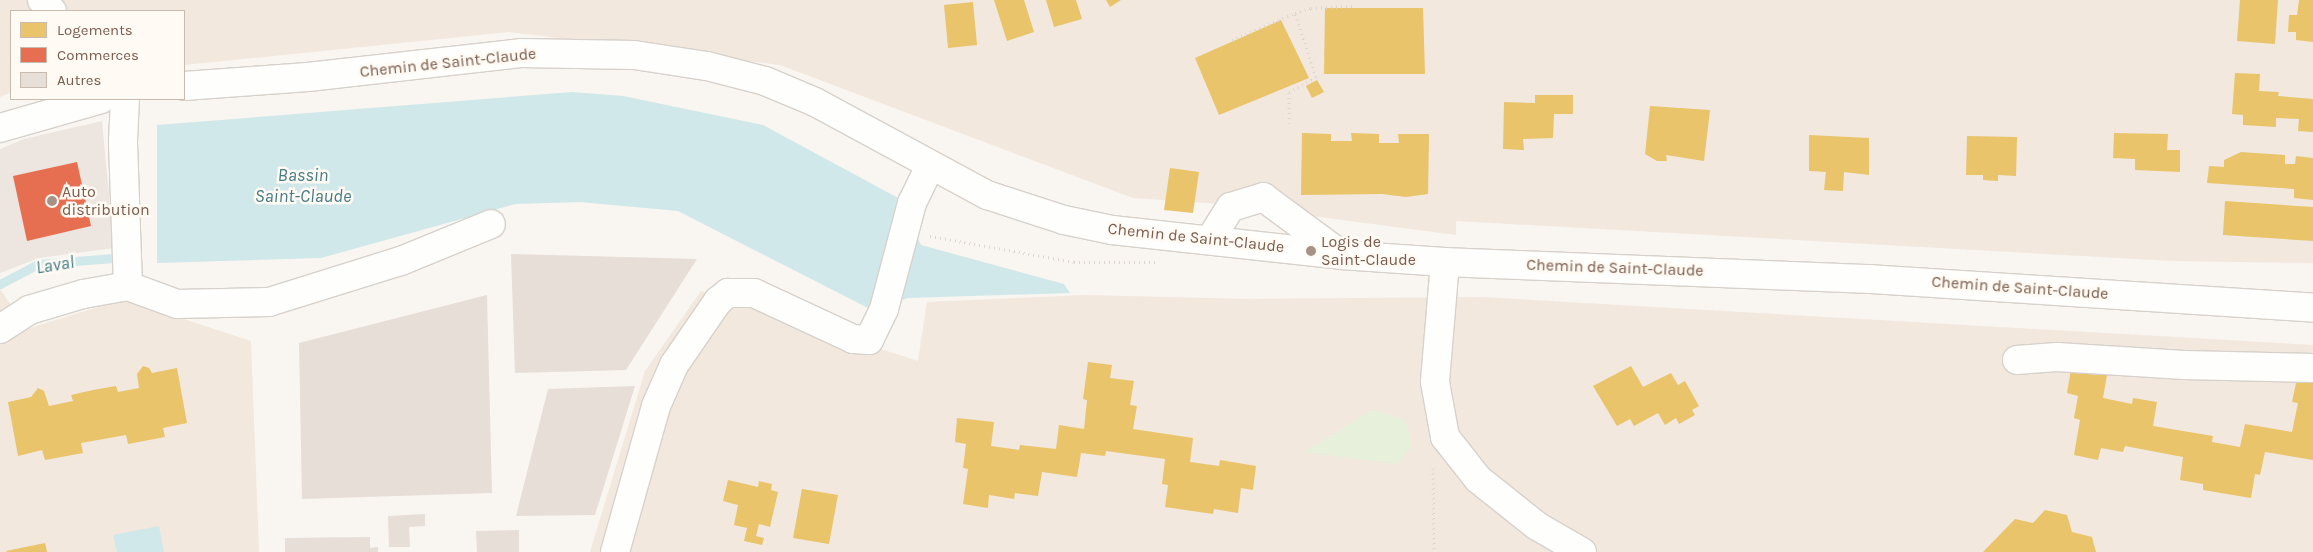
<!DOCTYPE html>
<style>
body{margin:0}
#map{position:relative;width:2313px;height:552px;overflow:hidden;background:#f9f5f0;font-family:Karla,sans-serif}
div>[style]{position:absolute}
.residential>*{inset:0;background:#f2e8de}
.industrial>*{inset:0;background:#ede5e0}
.green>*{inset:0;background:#e7f0db}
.water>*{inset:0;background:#d0e8ea}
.homes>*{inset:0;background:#e9c46a}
.shops>*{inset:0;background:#e76f51}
.stream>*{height:9px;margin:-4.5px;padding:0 4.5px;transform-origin:4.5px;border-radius:4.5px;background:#d0e8ea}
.building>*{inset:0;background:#e6ded7}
.path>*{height:3px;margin-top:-1.5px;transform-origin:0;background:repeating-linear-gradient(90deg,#dcd5d0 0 1px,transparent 0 5px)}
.roads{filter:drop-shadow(1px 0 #d7d1cb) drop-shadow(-1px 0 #d7d1cb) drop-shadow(0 1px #d7d1cb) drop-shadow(0 -1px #d7d1cb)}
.minor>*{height:28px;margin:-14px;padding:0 14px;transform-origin:14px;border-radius:14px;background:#fefefd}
.dots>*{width:14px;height:14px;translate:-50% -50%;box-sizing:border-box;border:2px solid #fffaf3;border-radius:50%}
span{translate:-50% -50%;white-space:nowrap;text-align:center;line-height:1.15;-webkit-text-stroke:5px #fffaf3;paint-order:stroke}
.street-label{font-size:16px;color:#7a5c4d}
.poi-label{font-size:16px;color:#7a5c4d}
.left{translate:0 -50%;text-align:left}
.water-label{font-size:18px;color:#437c86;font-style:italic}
.legend{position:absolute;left:10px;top:10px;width:175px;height:90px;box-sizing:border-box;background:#fffaf3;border:1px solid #cabbb1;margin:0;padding:6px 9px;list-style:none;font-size:15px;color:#7a5c4d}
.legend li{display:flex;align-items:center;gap:10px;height:25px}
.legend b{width:25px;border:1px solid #cabbb1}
</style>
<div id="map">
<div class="residential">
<div style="clip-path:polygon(0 0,2313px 0,2313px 263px,2172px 261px,1456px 221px,1456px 235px,1297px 214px,1294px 209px,1133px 198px,780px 65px,509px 32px,184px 65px,184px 11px,11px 11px,11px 92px,0 97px)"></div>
<div style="clip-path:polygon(0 289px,27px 329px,123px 299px,251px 341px,259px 552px,0 552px)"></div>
<div style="clip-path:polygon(701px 291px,918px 361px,927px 302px,1086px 295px,1248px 299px,1481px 297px,2313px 345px,2313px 552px,590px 552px,645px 371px)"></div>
</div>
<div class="industrial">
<div style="clip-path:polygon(102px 121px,114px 248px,39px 258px,0 273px,0 149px,24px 139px)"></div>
</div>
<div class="green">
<div style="clip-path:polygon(1372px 410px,1405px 419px,1412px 445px,1398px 464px,1304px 452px)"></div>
</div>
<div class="water">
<div style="clip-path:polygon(572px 92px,623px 96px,763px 125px,900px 199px,921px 245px,1064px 284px,1070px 293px,908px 298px,872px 310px,678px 211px,580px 202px,515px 204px,321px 258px,157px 263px,157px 125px)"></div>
<div style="clip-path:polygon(159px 526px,164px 552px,117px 552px,113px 535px)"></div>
</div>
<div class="homes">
<div style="clip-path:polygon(994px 0,1024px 0,1034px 32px,1007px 41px)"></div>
<div style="clip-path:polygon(1046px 0,1076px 0,1082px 19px,1054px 27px)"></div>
<div style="clip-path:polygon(1106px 0,1121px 0,1110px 7px)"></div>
<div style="clip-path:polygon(2240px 0,2278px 0,2275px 44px,2237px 41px)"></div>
<div style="clip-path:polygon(2299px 0,2313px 0,2313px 42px,2296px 40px,2296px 32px,2288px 32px,2289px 15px,2297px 15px)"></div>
<div style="clip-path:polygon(973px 2px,977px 45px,948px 48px,944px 5px)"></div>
<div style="clip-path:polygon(1325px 8px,1423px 8px,1425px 74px,1324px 74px)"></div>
<div style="clip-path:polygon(1281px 20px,1309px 78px,1219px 115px,1195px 58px)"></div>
<div style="clip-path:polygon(2235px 73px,2260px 74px,2259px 91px,2279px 92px,2278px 96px,2313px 99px,2313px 132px,2298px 131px,2299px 119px,2276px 118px,2276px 127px,2243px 125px,2243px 115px,2232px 114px)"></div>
<div style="clip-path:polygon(1317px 80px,1324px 92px,1312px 98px,1306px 86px)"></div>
<div style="clip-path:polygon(1535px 95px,1573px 95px,1573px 114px,1554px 114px,1553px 138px,1523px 139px,1524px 150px,1503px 149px,1504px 102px,1535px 103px)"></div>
<div style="clip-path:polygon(1650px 106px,1710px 110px,1704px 161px,1666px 155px,1667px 161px,1657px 161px,1645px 154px)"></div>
<div style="clip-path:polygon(1302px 133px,1331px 134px,1331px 141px,1352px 141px,1351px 133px,1379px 134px,1379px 143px,1399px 143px,1398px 134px,1429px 134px,1428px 194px,1406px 197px,1382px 194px,1301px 195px)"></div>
<div style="clip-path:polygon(2114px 133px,2168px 134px,2167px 150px,2180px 150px,2180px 172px,2135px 170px,2135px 159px,2113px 158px)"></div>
<div style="clip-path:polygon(1809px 135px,1869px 138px,1869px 175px,1844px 172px,1843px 191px,1824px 190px,1826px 172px,1809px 171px)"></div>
<div style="clip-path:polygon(1967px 136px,2017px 137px,2016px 176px,1998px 175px,1998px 181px,1983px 180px,1983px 175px,1966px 175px)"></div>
<div style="clip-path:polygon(2241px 152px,2285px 155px,2285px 164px,2295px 164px,2296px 156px,2313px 158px,2313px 200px,2294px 198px,2294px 189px,2207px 183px,2209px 166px,2224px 167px,2224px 160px)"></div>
<div style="clip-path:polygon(1170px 168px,1199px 172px,1193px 213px,1164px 210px)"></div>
<div style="clip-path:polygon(2225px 201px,2313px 207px,2313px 241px,2223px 235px)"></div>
<div style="clip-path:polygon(1088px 362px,1112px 365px,1110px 378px,1134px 381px,1130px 405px,1137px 406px,1133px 429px,1193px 438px,1190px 462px,1219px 466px,1220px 460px,1256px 466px,1253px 490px,1241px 488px,1238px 513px,1214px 509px,1213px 514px,1165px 507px,1168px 485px,1162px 484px,1165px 459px,1106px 451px,1105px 456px,1081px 453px,1077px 477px,1042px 472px,1038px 496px,1015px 493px,1014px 499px,989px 495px,988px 508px,963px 504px,968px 469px,963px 468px,966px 444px,955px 442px,957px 418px,994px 422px,991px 446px,1019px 450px,1020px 445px,1056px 449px,1059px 425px,1084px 429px,1087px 400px,1083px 399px)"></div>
<div style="clip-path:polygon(143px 366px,149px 368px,152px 373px,177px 368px,187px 423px,163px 428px,165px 437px,128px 444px,126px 435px,81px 443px,83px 453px,45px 460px,42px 450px,18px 456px,8px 402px,31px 397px,38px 388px,44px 391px,49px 406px,73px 401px,71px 395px,93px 390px,116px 386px,118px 392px,139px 388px,137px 374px)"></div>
<div style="clip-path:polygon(1631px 366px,1643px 387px,1671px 373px,1678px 385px,1685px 381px,1699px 406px,1692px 410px,1695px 415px,1679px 424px,1676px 418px,1665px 425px,1658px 413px,1634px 426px,1630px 419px,1617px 426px,1593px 386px)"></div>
<div style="clip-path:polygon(2071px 369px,2107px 375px,2103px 398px,2132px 404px,2133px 398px,2157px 402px,2153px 426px,2213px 436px,2212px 442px,2240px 447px,2245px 424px,2292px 432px,2298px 403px,2292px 402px,2297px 378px,2313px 381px,2313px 460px,2265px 452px,2260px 475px,2255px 474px,2251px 498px,2203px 490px,2203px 484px,2180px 480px,2183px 457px,2125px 446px,2123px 452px,2101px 448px,2098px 460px,2074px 455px,2080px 420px,2074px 418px,2078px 396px,2067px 393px)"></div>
<div style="clip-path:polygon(728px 480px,758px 487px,759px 481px,772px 484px,771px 490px,778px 492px,770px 527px,759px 524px,756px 536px,764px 538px,762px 545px,744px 541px,747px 528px,734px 525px,738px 505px,723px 501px)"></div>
<div style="clip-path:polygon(802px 489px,838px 495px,829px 544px,793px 538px)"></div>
<div style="clip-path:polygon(2045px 510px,2067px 515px,2072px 532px,2092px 537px,2096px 552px,1983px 552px,2015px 519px,2033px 523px)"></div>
<div style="clip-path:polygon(45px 543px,47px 552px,7px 552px,6px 551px)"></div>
</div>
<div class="shops">
<div style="clip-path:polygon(77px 162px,91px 226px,27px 241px,13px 176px)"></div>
</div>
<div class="stream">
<div style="left:0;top:284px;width:43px;rotate:-27.8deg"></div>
<div style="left:38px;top:264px;width:75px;rotate:-4.6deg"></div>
</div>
<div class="building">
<div style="clip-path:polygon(511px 254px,697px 259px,626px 370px,515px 373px)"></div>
<div style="clip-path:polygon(487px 295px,492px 493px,302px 499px,299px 343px)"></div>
<div style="clip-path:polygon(635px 386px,595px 515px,516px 516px,548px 389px)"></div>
<div style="clip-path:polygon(425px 514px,425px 526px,409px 527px,410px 547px,389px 547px,388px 516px)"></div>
<div style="clip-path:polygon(519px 530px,519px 552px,477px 552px,476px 531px)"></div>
<div style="clip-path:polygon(370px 537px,370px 548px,378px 547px,378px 552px,285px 552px,285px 538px)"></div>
</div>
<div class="path">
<div style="left:1232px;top:40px;width:69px;rotate:-23.2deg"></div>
<div style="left:1289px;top:123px;width:31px;rotate:-90deg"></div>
<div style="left:1289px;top:92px;width:31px;rotate:-29deg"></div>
<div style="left:1316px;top:77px;width:67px;rotate:-108.2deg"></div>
<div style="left:1295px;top:13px;width:17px;rotate:-17deg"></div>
<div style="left:1311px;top:8px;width:44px;rotate:-2.6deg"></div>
<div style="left:930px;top:236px;width:146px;rotate:10.2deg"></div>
<div style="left:1074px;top:262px;width:82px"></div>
<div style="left:1433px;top:468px;width:84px;rotate:89.3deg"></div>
</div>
<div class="roads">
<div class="minor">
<div style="left:42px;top:0;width:15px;rotate:48deg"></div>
<div style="left:184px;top:86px;width:124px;rotate:-4.2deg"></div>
<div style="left:308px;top:77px;width:214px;rotate:-6.4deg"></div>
<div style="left:521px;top:53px;width:113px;rotate:1deg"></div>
<div style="left:634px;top:55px;width:74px;rotate:8.6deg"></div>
<div style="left:707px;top:66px;width:60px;rotate:14.5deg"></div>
<div style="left:765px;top:81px;width:54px;rotate:22.8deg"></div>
<div style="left:815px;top:102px;width:196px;rotate:28.4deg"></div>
<div style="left:987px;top:195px;width:81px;rotate:18deg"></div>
<div style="left:1064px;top:220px;width:49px;rotate:11.8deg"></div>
<div style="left:1112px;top:230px;width:230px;rotate:6.2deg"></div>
<div style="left:1341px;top:255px;width:104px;rotate:3.9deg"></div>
<div style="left:1445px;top:262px;width:425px;rotate:2.3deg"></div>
<div style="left:1870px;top:279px;width:444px;rotate:3.7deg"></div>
<div style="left:0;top:128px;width:105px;rotate:-16deg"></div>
<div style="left:1263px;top:197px;width:96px;rotate:36.5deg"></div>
<div style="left:1210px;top:240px;width:39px;rotate:-58deg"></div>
<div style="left:1231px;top:207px;width:34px;rotate:-17deg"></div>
<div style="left:1445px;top:262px;width:120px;rotate:94.8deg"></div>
<div style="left:1435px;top:382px;width:56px;rotate:79.7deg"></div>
<div style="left:1445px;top:437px;width:53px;rotate:51.8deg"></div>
<div style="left:1478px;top:479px;width:75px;rotate:38.5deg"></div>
<div style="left:1537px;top:526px;width:52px;rotate:30deg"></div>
<div style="left:128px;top:286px;width:52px;rotate:20.2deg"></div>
<div style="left:177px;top:304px;width:92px;rotate:-1.2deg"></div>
<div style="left:269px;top:302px;width:138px;rotate:-17.3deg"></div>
<div style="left:401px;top:261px;width:97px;rotate:-22.3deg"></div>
<div style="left:0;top:329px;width:35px;rotate:-33deg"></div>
<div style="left:29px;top:310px;width:56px;rotate:-16.5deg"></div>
<div style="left:83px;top:294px;width:46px;rotate:-10.1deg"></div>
<div style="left:128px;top:286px;width:145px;rotate:-92deg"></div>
<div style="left:123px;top:141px;width:42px;rotate:-87.3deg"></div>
<div style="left:2017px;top:360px;width:40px;rotate:-4.3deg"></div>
<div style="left:2057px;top:357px;width:127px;rotate:3.6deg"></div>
<div style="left:2184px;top:365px;width:129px;rotate:1.3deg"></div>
<div style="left:615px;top:552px;width:152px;rotate:-74.3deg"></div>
<div style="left:656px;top:406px;width:45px;rotate:-66.3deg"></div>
<div style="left:674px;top:365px;width:78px;rotate:-55.5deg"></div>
<div style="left:718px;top:301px;width:13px;rotate:-39deg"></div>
<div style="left:728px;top:293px;width:26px"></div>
<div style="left:754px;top:293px;width:109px;rotate:24.9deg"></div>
<div style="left:853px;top:339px;width:16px;rotate:4deg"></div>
<div style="left:869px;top:340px;width:34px;rotate:-64deg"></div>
<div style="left:884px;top:309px;width:110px;rotate:-75.2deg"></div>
<div style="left:912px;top:203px;width:41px;rotate:-64.1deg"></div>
</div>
</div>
<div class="dots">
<div style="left:52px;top:201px;background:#a69286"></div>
<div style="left:1311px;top:251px;background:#a69286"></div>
</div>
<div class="street-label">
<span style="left:448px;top:63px;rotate:-6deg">Chemin de Saint-Claude</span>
<span style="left:1196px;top:238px;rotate:6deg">Chemin de Saint-Claude</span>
<span style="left:1615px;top:268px;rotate:2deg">Chemin de Saint-Claude</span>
<span style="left:2020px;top:288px;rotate:4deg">Chemin de Saint-Claude</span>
</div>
<div class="poi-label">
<span class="left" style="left:62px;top:201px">Auto<br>distribution</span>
<span class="left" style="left:1321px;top:251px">Logis de<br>Saint-Claude</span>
</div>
<div class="water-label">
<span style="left:303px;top:186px">Bassin<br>Saint-Claude</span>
<span style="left:55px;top:265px;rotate:-9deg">Laval</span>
</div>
<ul class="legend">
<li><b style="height:14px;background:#e9c46a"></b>Logements</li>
<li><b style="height:14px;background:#e76f51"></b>Commerces</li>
<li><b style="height:14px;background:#e6ded7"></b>Autres</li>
</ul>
</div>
